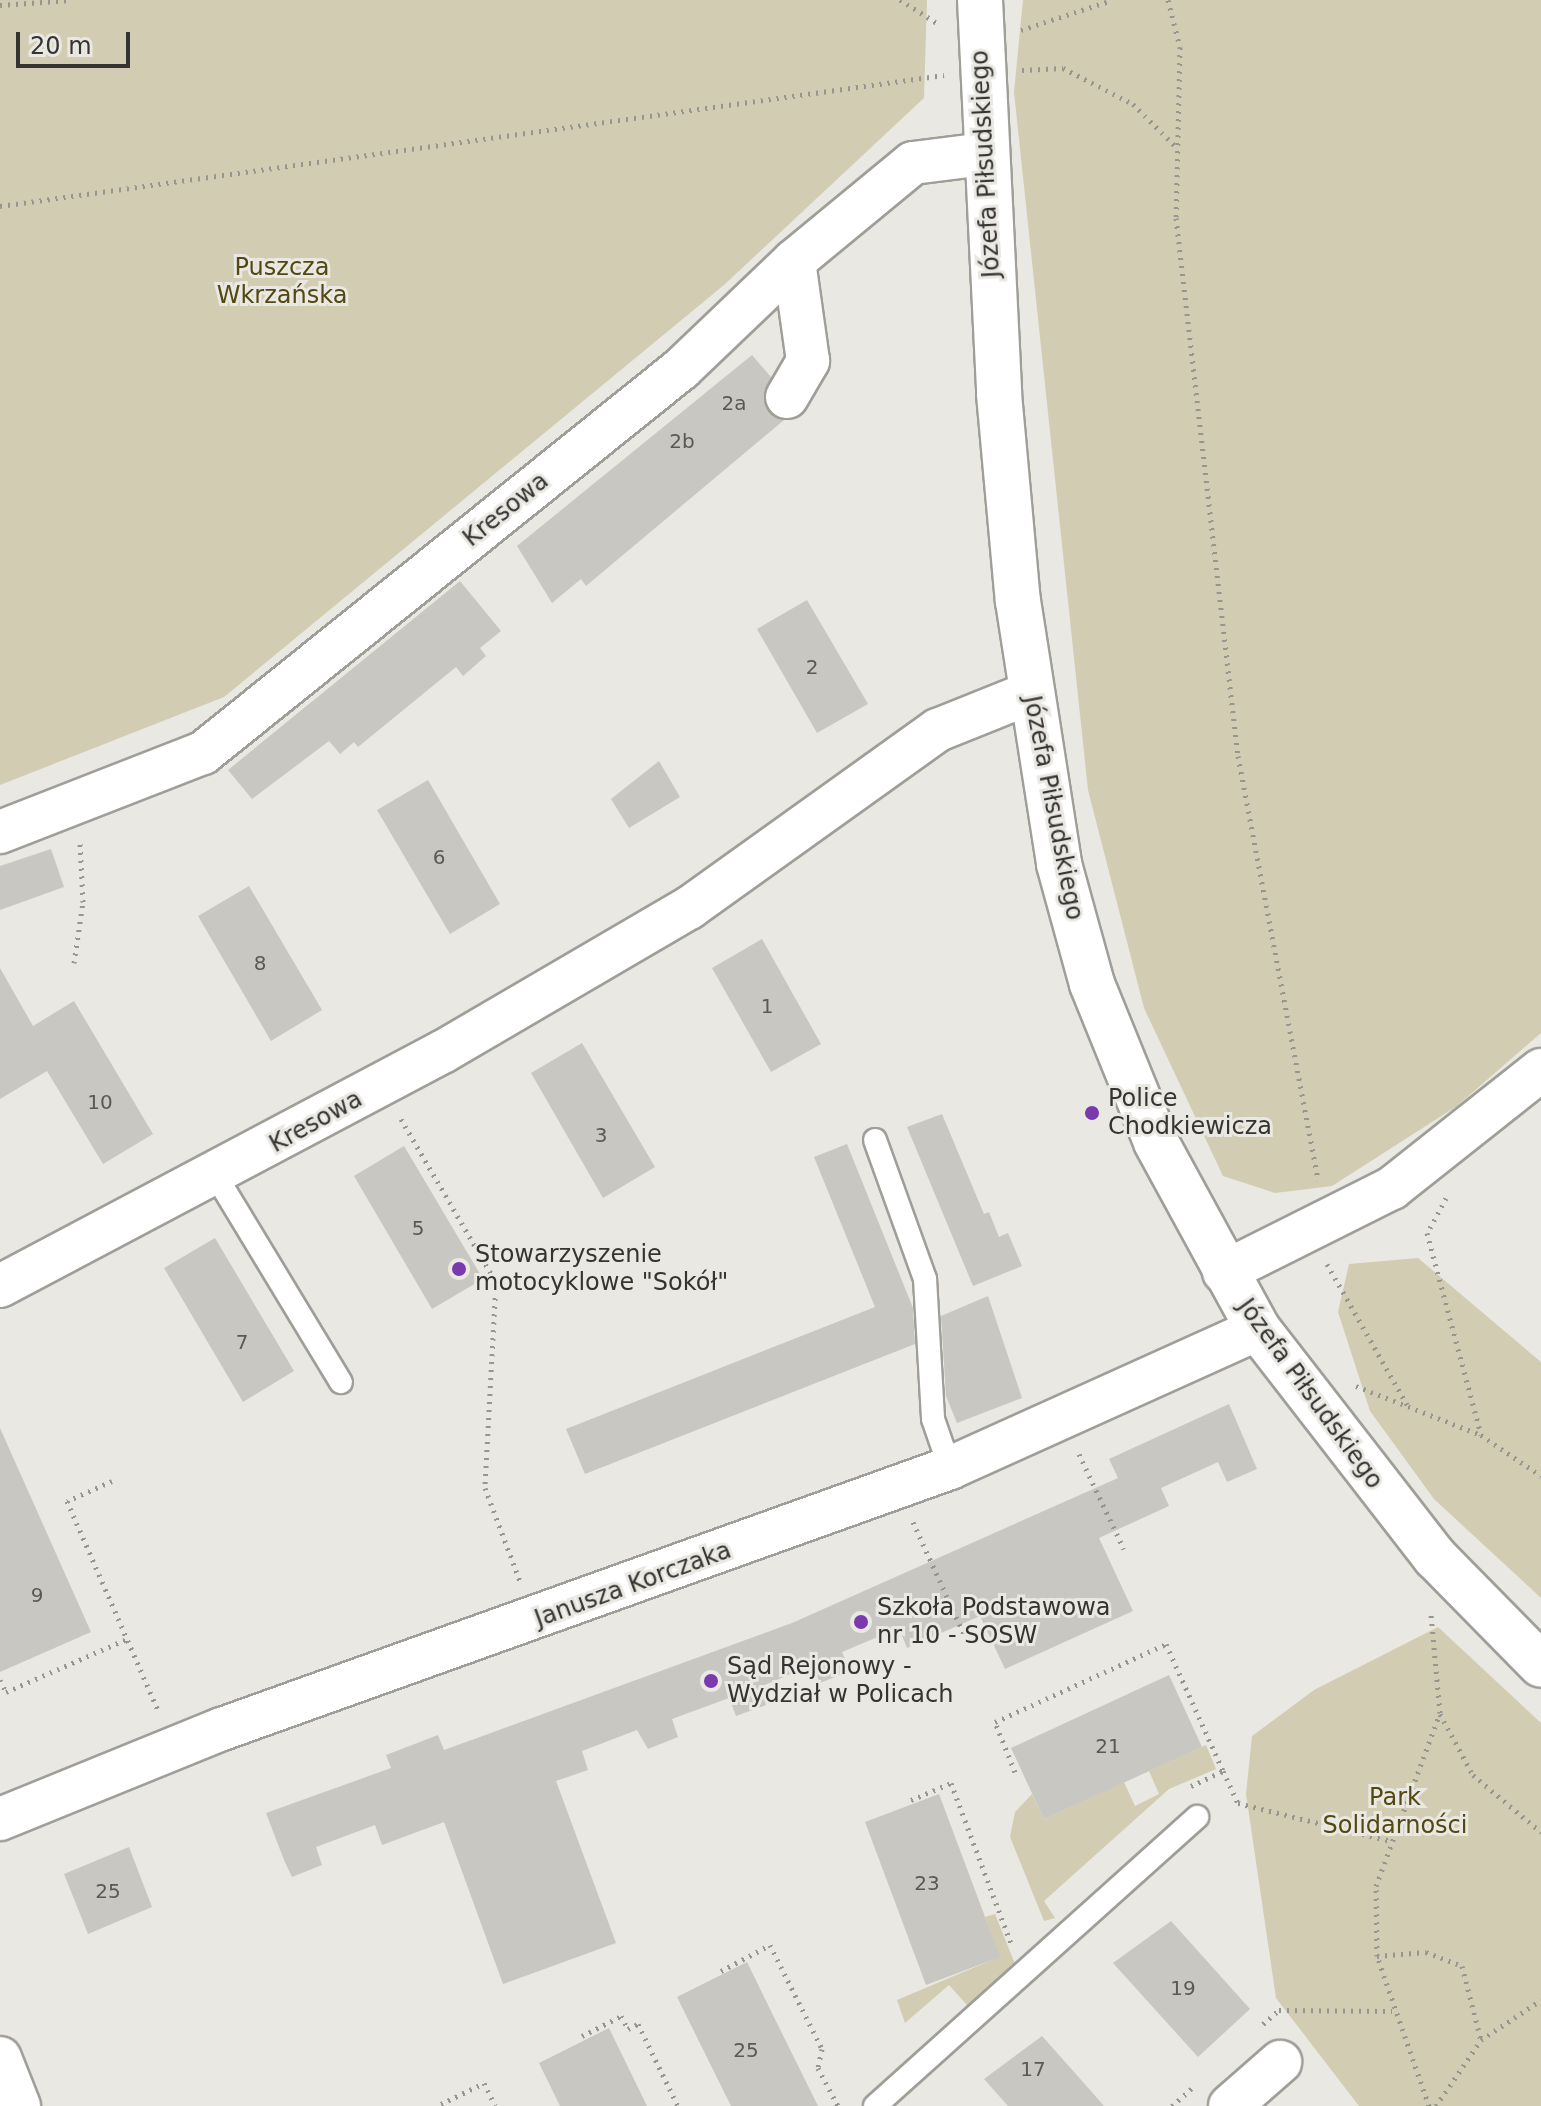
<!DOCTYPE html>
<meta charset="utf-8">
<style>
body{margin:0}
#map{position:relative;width:1541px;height:2106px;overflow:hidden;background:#eae8e2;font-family:"DejaVu Sans",sans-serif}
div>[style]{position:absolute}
.green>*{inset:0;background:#d2ccb2}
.building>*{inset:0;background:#c8c7c1}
.path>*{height:5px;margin-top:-2.5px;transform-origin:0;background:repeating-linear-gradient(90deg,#969590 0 2px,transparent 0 8px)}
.roads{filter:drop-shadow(2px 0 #9f9e98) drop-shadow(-2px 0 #9f9e98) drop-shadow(0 2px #9f9e98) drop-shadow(0 -2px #9f9e98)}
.service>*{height:22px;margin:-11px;padding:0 11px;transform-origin:11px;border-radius:11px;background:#fff}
.minor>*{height:42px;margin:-21px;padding:0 21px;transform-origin:21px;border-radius:21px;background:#fff}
.tertiary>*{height:44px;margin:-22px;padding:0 22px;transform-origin:22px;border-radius:22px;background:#fff}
.dots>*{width:22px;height:22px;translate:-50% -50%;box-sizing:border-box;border:4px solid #eae8e2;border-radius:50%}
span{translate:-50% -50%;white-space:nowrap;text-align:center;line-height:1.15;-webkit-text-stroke:6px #eae8e2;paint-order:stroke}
.number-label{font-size:20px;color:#5a5956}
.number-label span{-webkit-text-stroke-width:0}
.street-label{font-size:24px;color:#353432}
.park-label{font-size:24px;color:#534811}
.poi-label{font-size:24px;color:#353432}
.left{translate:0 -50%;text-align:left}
.scale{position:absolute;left:16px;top:32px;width:114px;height:36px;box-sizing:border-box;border:4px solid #353432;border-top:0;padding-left:10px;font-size:24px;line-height:28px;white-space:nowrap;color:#353432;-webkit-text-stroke:6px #eae8e2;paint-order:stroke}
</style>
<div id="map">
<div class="green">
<div style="clip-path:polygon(0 0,927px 0,924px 98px,724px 285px,224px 697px,0 785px)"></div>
<div style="clip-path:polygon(1023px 0,1541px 0,1541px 1033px,1457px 1106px,1332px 1186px,1275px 1193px,1223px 1176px,1144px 1008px,1088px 790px,1014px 92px)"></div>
<div style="clip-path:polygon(1418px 1258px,1541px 1362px,1541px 1598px,1434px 1499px,1370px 1411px,1338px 1312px,1349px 1264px)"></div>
<div style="clip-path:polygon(1438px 1627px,1541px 1723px,1541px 2106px,1359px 2106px,1276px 1998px,1246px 1794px,1252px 1736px,1314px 1690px)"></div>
<div style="clip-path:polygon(1206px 1745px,1216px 1769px,1169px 1789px,1044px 1901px,1055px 1918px,1044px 1921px,1010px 1837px,1015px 1812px,1032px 1794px,1044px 1819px,1124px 1782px,1135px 1806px,1159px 1794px,1149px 1771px)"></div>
<div style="clip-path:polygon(995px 1914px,1015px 1964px,968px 2006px,949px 1985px,905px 2023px,897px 2000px,999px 1957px,985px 1917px)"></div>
</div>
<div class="building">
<div style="clip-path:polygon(752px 355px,771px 377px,766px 408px,784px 420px,586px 586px,581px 579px,552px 603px,517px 546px)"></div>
<div style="clip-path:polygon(460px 581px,501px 631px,480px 648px,486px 656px,463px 676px,456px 667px,358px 747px,354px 742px,340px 754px,329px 741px,252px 799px,228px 770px)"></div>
<div style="clip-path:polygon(807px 600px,868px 704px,817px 733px,757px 629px)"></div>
<div style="clip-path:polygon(659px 761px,680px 797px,629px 828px,611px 799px)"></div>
<div style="clip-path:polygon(428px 780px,500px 904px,450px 934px,377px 810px)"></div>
<div style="clip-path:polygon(51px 849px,64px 887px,0 910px,0 866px)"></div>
<div style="clip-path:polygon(249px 886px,322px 1010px,271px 1041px,198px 916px)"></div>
<div style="clip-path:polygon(762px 939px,821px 1044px,771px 1072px,712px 968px)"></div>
<div style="clip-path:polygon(0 968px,33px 1026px,74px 1001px,153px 1134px,103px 1164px,47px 1071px,0 1099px)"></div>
<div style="clip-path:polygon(582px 1043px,655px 1167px,603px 1198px,531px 1073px)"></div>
<div style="clip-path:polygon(942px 1114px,984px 1214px,989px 1212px,999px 1237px,1008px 1233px,1022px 1266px,973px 1286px,907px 1127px)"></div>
<div style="clip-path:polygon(847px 1144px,913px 1308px,915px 1344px,585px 1474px,566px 1429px,875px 1307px,814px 1157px)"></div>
<div style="clip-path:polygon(404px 1146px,483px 1279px,432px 1309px,354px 1176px)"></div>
<div style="clip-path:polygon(215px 1238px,294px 1371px,243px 1402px,164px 1268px)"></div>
<div style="clip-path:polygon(988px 1296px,1022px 1398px,957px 1423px,946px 1396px,941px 1316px)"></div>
<div style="clip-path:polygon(1229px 1404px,1257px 1469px,1227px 1482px,1218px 1462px,1161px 1488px,1169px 1506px,1099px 1538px,1133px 1611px,1005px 1669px,980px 1616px,907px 1648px,899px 1628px,842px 1652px,850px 1671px,820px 1683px,812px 1665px,760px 1687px,766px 1705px,736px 1716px,729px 1698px,672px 1719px,678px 1737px,648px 1749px,637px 1730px,582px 1751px,588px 1770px,556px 1781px,616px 1943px,503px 1984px,444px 1822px,382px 1845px,375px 1825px,316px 1847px,322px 1865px,292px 1877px,284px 1860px,266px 1813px,391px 1768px,386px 1755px,438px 1735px,444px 1750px,792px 1623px,1118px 1478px,1109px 1459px)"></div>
<div style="clip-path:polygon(0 1428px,91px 1632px,0 1672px)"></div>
<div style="clip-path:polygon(1169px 1675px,1202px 1747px,1044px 1819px,1011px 1748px)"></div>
<div style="clip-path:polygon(939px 1794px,1000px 1957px,926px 1985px,865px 1822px)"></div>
<div style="clip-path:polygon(129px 1847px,152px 1907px,88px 1934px,64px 1874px)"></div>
<div style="clip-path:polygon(1171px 1921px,1250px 2009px,1198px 2057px,1113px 1963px)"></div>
<div style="clip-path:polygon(747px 1962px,769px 2007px,818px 2106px,731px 2106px,677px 1997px)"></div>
<div style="clip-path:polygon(609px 2028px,647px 2106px,560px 2106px,539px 2063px)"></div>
<div style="clip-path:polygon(1042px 2036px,1083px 2082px,1104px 2106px,1008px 2106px,984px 2079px)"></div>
</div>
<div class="path">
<div style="left:900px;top:0;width:47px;rotate:32deg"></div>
<div style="left:1168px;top:0;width:49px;rotate:75.7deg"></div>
<div style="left:1180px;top:47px;width:171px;rotate:91.3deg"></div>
<div style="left:1176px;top:218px;width:542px;rotate:83.43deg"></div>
<div style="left:1238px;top:756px;width:432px;rotate:79.3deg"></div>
<div style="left:0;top:5px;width:71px;rotate:-4deg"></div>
<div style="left:1021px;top:30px;width:96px;rotate:-18.2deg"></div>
<div style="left:1022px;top:70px;width:41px;rotate:-2.8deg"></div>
<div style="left:1063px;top:68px;width:79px;rotate:27.2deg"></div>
<div style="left:1133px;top:104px;width:62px;rotate:45deg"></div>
<div style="left:0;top:206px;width:953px;rotate:-7.9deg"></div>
<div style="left:74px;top:963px;width:62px;rotate:-81.6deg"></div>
<div style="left:83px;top:902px;width:60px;rotate:-92.9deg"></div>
<div style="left:401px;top:1119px;width:189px;rotate:59.8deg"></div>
<div style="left:496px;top:1282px;width:206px;rotate:93.1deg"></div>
<div style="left:485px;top:1488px;width:99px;rotate:69.4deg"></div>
<div style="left:1446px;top:1198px;width:40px;rotate:118deg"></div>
<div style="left:1427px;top:1233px;width:209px;rotate:75deg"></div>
<div style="left:1481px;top:1435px;width:73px;rotate:34.3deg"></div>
<div style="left:1327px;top:1264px;width:162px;rotate:60.4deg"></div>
<div style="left:1356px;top:1386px;width:134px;rotate:21.4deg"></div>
<div style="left:1079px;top:1454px;width:105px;rotate:64.7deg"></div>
<div style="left:112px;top:1481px;width:49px;rotate:156deg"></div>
<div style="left:67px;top:1501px;width:231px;rotate:66.5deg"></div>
<div style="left:913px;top:1522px;width:128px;rotate:65.6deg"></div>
<div style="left:0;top:1680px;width:13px;rotate:63deg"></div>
<div style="left:6px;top:1692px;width:132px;rotate:-23.7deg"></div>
<div style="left:1440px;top:1714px;width:69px;rotate:61.6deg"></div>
<div style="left:1473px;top:1775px;width:89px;rotate:40deg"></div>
<div style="left:1015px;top:1772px;width:54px;rotate:-111.8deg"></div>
<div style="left:995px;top:1722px;width:188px;rotate:-24.5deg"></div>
<div style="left:1166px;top:1644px;width:139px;rotate:65.8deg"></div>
<div style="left:1191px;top:1786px;width:35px;rotate:-25deg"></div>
<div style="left:1223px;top:1771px;width:35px;rotate:65deg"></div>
<div style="left:1238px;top:1803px;width:157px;rotate:14deg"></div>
<div style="left:911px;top:1800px;width:43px;rotate:-23deg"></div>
<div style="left:951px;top:1783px;width:174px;rotate:69.5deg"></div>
<div style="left:1377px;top:1956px;width:49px;rotate:-4.7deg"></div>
<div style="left:1426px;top:1952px;width:39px;rotate:21deg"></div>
<div style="left:1462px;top:1966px;width:76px;rotate:75.6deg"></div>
<div style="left:721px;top:1971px;width:55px;rotate:-28deg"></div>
<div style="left:770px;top:1945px;width:116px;rotate:63.4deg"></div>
<div style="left:822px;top:2049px;width:19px;rotate:102deg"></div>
<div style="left:818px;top:2068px;width:43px;rotate:62.2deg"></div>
<div style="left:1263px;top:2024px;width:21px;rotate:-41deg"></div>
<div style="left:1279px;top:2010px;width:113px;rotate:0.5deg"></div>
<div style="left:582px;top:2036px;width:44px;rotate:-27.1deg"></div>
<div style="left:621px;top:2016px;width:15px;rotate:62deg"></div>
<div style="left:628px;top:2029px;width:11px;rotate:-27deg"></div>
<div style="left:638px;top:2024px;width:91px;rotate:64deg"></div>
<div style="left:441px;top:2104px;width:48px;rotate:-26deg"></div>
<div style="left:484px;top:2083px;width:25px;rotate:64deg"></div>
<div style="left:1172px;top:2106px;width:28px;rotate:-42deg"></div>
<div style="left:1429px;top:2106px;width:159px;rotate:-109.1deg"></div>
<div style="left:1377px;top:1956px;width:70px;rotate:-90.8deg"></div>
<div style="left:1376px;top:1886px;width:184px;rotate:-69.7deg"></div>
<div style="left:1440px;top:1713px;width:99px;rotate:-95.2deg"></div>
<div style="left:1436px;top:2106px;width:80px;rotate:-55.7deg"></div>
<div style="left:1481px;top:2040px;width:72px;rotate:-33.7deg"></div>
</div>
<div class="roads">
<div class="service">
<div style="left:875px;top:1140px;width:148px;rotate:70.2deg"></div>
<div style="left:925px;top:1279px;width:140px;rotate:86.7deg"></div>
<div style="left:933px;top:1419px;width:52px;rotate:70.9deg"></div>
<div style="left:216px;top:1176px;width:241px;rotate:58.8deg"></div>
<div style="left:875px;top:2106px;width:433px;rotate:-41.9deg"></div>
</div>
<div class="minor">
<div style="left:787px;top:397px;width:42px;rotate:-59.7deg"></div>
<div style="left:808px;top:361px;width:101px;rotate:-98deg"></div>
<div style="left:0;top:832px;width:218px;rotate:-21.3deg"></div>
<div style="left:203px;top:753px;width:613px;rotate:-38.78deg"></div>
<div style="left:681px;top:369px;width:156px;rotate:-43.7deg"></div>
<div style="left:794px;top:261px;width:154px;rotate:-39.5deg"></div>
<div style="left:913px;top:163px;width:72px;rotate:-7.2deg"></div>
<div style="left:1224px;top:1272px;width:188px;rotate:-26.6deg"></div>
<div style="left:1392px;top:1188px;width:190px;rotate:-38.4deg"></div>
<div style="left:0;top:1286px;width:502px;rotate:-27.89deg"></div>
<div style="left:444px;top:1051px;width:284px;rotate:-30.3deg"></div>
<div style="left:689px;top:908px;width:306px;rotate:-35.6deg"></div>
<div style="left:938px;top:730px;width:99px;rotate:-21.9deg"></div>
<div style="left:0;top:1819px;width:240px;rotate:-22.1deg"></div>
<div style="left:222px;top:1729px;width:773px;rotate:-19.72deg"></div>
<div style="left:950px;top:1468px;width:338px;rotate:-24.3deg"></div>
<div style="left:0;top:2058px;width:52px;rotate:68.4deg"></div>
<div style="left:1230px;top:2106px;width:67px;rotate:-41.3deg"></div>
</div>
<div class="tertiary">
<div style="left:980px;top:0;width:394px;rotate:87.2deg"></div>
<div style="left:999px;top:394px;width:208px;rotate:84.8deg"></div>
<div style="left:1018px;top:601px;width:266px;rotate:81.1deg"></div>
<div style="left:1059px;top:864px;width:124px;rotate:74.6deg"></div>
<div style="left:1092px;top:984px;width:170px;rotate:67.9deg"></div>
<div style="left:1156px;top:1142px;width:213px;rotate:61.4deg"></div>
<div style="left:1258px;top:1329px;width:289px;rotate:52.2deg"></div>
<div style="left:1435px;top:1557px;width:151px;rotate:45.5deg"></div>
</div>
</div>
<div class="dots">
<div style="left:1092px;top:1113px;background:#7a39ad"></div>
<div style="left:459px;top:1269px;background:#7a39ad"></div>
<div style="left:861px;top:1622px;background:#7a39ad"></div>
<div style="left:711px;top:1681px;background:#7a39ad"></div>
</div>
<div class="number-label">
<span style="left:734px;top:403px">2a</span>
<span style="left:682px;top:441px">2b</span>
<span style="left:812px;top:667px">2</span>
<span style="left:439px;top:857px">6</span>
<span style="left:260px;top:963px">8</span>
<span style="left:767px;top:1006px">1</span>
<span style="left:100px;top:1102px">10</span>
<span style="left:601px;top:1135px">3</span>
<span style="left:418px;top:1228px">5</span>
<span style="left:242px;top:1342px">7</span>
<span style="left:37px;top:1595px">9</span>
<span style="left:1108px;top:1746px">21</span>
<span style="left:927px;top:1883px">23</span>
<span style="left:108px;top:1891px">25</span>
<span style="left:1183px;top:1988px">19</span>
<span style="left:746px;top:2050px">25</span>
<span style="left:1033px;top:2069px">17</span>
</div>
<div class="street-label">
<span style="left:986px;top:164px;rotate:-93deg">Józefa Piłsudskiego</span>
<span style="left:506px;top:510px;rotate:-39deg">Kresowa</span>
<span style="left:1053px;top:808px;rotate:79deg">Józefa Piłsudskiego</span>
<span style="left:316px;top:1122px;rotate:-29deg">Kresowa</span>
<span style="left:1310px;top:1394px;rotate:54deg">Józefa Piłsudskiego</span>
<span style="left:633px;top:1585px;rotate:-20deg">Janusza Korczaka</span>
</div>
<div class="park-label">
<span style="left:282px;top:282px">Puszcza<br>Wkrzańska</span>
<span style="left:1395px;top:1812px">Park<br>Solidarności</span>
</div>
<div class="poi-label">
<span class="left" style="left:1108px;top:1113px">Police<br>Chodkiewicza</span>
<span class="left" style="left:475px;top:1269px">Stowarzyszenie<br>motocyklowe "Sokół"</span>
<span class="left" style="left:877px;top:1622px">Szkoła Podstawowa<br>nr 10 - SOSW</span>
<span class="left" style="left:727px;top:1681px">Sąd Rejonowy -<br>Wydział w Policach</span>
</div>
<div class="scale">20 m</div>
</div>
